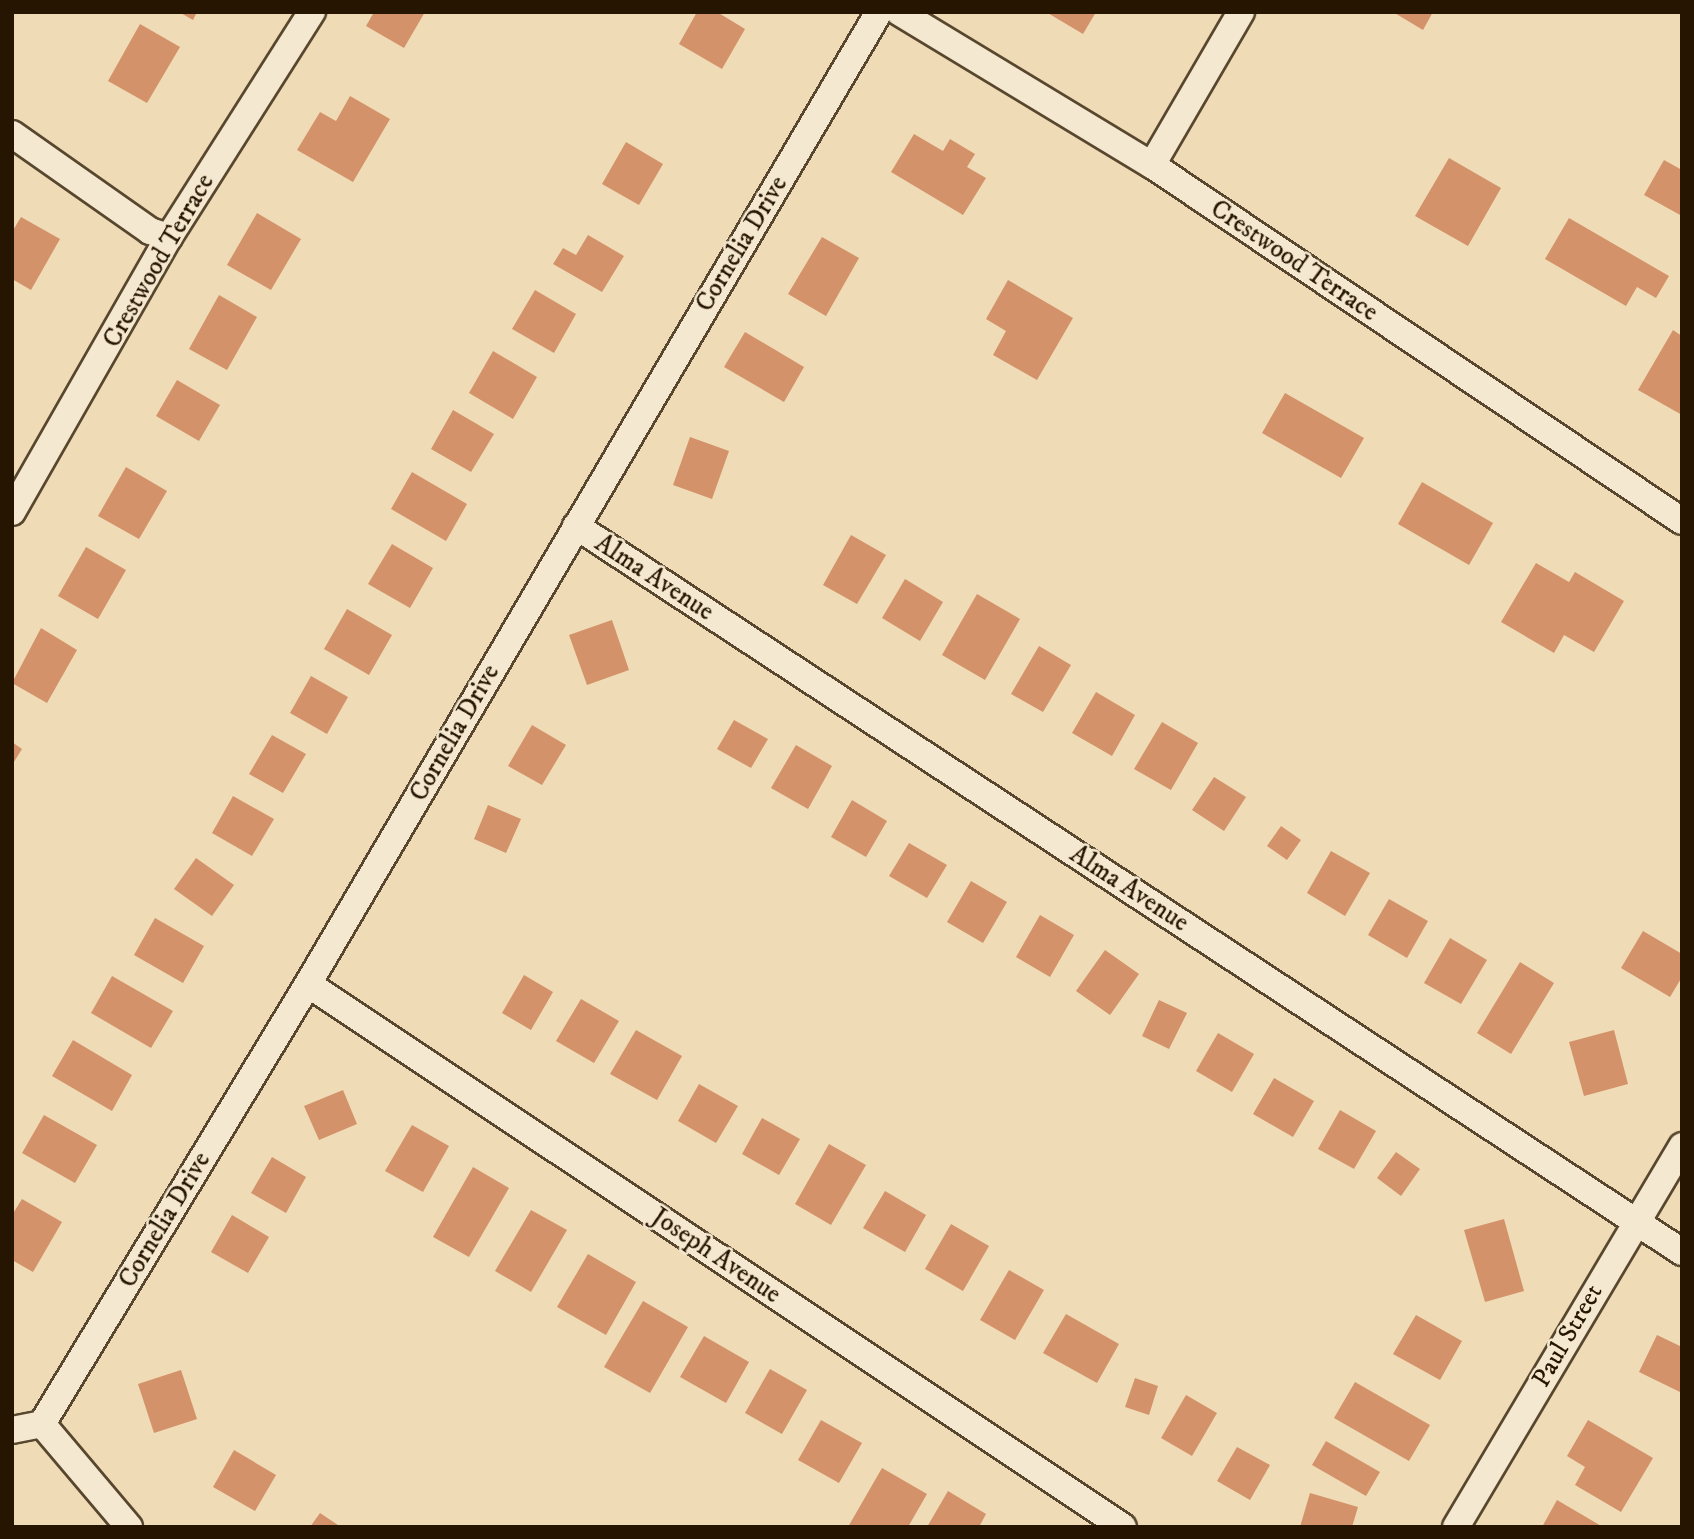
<!DOCTYPE html>
<style>
body{margin:0}
#map{position:relative;width:1694px;height:1539px;overflow:hidden;background:#efdcb6;font-family:"IM FELL DW Pica",serif}
div>[style]{position:absolute}
.building>*{inset:0;background:#d39269}
.roads{filter:drop-shadow(2px 0 #58472e) drop-shadow(-2px 0 #58472e) drop-shadow(0 2px #58472e) drop-shadow(0 -2px #58472e)}
.street>*{height:26px;margin:-13px;padding:0 13px;transform-origin:13px;border-radius:13px;background:#f5e8d0}
span{translate:-50% -50%;white-space:nowrap;text-align:center;line-height:1.15;-webkit-text-stroke:5px #f5e8d0;paint-order:stroke}
.street-label{font-size:26px;color:#251501}
.frame{position:absolute;inset:0;border:14px solid #251501;pointer-events:none}
</style>
<div id="map">
<div class="building">
<div style="clip-path:polygon(179px 12px,197px 12px,193px 20px)"></div>
<div style="clip-path:polygon(374px 12px,425px 12px,404px 48px,366px 26px)"></div>
<div style="clip-path:polygon(697px 12px,717px 12px,745px 29px,722px 69px,679px 44px)"></div>
<div style="clip-path:polygon(1046px 12px,1096px 12px,1083px 34px)"></div>
<div style="clip-path:polygon(1393px 12px,1433px 12px,1423px 30px)"></div>
<div style="clip-path:polygon(140px 24px,180px 47px,147px 103px,108px 81px)"></div>
<div style="clip-path:polygon(350px 96px,390px 119px,353px 182px,297px 150px,320px 112px,336px 121px)"></div>
<div style="clip-path:polygon(914px 134px,943px 151px,950px 139px,975px 154px,967px 167px,986px 178px,963px 215px,891px 172px)"></div>
<div style="clip-path:polygon(626px 142px,663px 164px,639px 205px,602px 184px)"></div>
<div style="clip-path:polygon(1449px 158px,1501px 188px,1468px 246px,1415px 216px)"></div>
<div style="clip-path:polygon(1664px 160px,1682px 170px,1682px 216px,1644px 195px)"></div>
<div style="clip-path:polygon(257px 213px,301px 239px,271px 290px,227px 265px)"></div>
<div style="clip-path:polygon(21px 217px,60px 239px,31px 290px,12px 279px,12px 232px)"></div>
<div style="clip-path:polygon(1569px 218px,1669px 276px,1656px 298px,1637px 287px,1626px 306px,1545px 259px)"></div>
<div style="clip-path:polygon(588px 235px,624px 256px,602px 292px,553px 264px,563px 248px,576px 255px)"></div>
<div style="clip-path:polygon(822px 237px,859px 258px,826px 316px,788px 294px)"></div>
<div style="clip-path:polygon(1008px 280px,1073px 318px,1037px 380px,993px 355px,1006px 331px,986px 319px)"></div>
<div style="clip-path:polygon(535px 290px,576px 314px,554px 353px,512px 329px)"></div>
<div style="clip-path:polygon(219px 295px,257px 317px,227px 370px,189px 349px)"></div>
<div style="clip-path:polygon(1673px 330px,1682px 336px,1682px 415px,1638px 390px)"></div>
<div style="clip-path:polygon(745px 332px,804px 367px,784px 402px,724px 367px)"></div>
<div style="clip-path:polygon(493px 351px,537px 377px,513px 419px,469px 393px)"></div>
<div style="clip-path:polygon(177px 380px,220px 405px,199px 441px,156px 416px)"></div>
<div style="clip-path:polygon(1285px 393px,1364px 438px,1341px 478px,1262px 433px)"></div>
<div style="clip-path:polygon(453px 410px,494px 434px,471px 472px,431px 449px)"></div>
<div style="clip-path:polygon(690px 437px,729px 451px,712px 499px,673px 485px)"></div>
<div style="clip-path:polygon(126px 467px,167px 491px,139px 539px,98px 516px)"></div>
<div style="clip-path:polygon(412px 472px,467px 504px,446px 541px,391px 509px)"></div>
<div style="clip-path:polygon(1422px 482px,1493px 523px,1469px 565px,1398px 524px)"></div>
<div style="clip-path:polygon(851px 535px,886px 555px,857px 604px,823px 585px)"></div>
<div style="clip-path:polygon(392px 544px,433px 568px,410px 608px,368px 584px)"></div>
<div style="clip-path:polygon(86px 547px,126px 570px,98px 619px,58px 596px)"></div>
<div style="clip-path:polygon(1536px 563px,1569px 582px,1575px 572px,1624px 601px,1594px 652px,1564px 635px,1554px 653px,1501px 622px)"></div>
<div style="clip-path:polygon(905px 579px,943px 602px,920px 641px,882px 618px)"></div>
<div style="clip-path:polygon(977px 594px,1020px 619px,985px 680px,942px 655px)"></div>
<div style="clip-path:polygon(347px 609px,392px 635px,369px 675px,324px 649px)"></div>
<div style="clip-path:polygon(612px 620px,629px 670px,587px 685px,569px 635px)"></div>
<div style="clip-path:polygon(41px 628px,77px 650px,47px 703px,12px 683px)"></div>
<div style="clip-path:polygon(1039px 646px,1071px 665px,1043px 712px,1011px 694px)"></div>
<div style="clip-path:polygon(311px 676px,348px 697px,327px 734px,290px 713px)"></div>
<div style="clip-path:polygon(1096px 692px,1135px 715px,1112px 756px,1072px 733px)"></div>
<div style="clip-path:polygon(734px 720px,768px 739px,751px 768px,717px 749px)"></div>
<div style="clip-path:polygon(1162px 722px,1198px 743px,1171px 790px,1134px 769px)"></div>
<div style="clip-path:polygon(532px 725px,566px 745px,542px 785px,508px 766px)"></div>
<div style="clip-path:polygon(272px 735px,306px 754px,283px 793px,249px 774px)"></div>
<div style="clip-path:polygon(12px 742px,22px 749px,12px 765px)"></div>
<div style="clip-path:polygon(796px 745px,832px 766px,808px 809px,771px 788px)"></div>
<div style="clip-path:polygon(1214px 777px,1246px 797px,1224px 831px,1192px 810px)"></div>
<div style="clip-path:polygon(233px 796px,274px 819px,252px 856px,212px 833px)"></div>
<div style="clip-path:polygon(852px 800px,887px 821px,866px 857px,831px 837px)"></div>
<div style="clip-path:polygon(488px 805px,521px 819px,506px 853px,474px 839px)"></div>
<div style="clip-path:polygon(1281px 826px,1301px 840px,1287px 860px,1267px 846px)"></div>
<div style="clip-path:polygon(909px 843px,947px 865px,927px 898px,889px 876px)"></div>
<div style="clip-path:polygon(1331px 851px,1370px 873px,1345px 916px,1307px 893px)"></div>
<div style="clip-path:polygon(196px 858px,234px 885px,212px 916px,174px 889px)"></div>
<div style="clip-path:polygon(971px 881px,1007px 902px,983px 943px,947px 922px)"></div>
<div style="clip-path:polygon(1389px 899px,1428px 921px,1407px 958px,1368px 935px)"></div>
<div style="clip-path:polygon(1040px 915px,1074px 935px,1050px 977px,1016px 957px)"></div>
<div style="clip-path:polygon(155px 918px,204px 946px,183px 983px,134px 955px)"></div>
<div style="clip-path:polygon(1643px 931px,1682px 954px,1682px 977px,1670px 997px,1621px 968px)"></div>
<div style="clip-path:polygon(1450px 938px,1487px 960px,1461px 1004px,1424px 983px)"></div>
<div style="clip-path:polygon(1105px 950px,1139px 974px,1110px 1015px,1076px 991px)"></div>
<div style="clip-path:polygon(1520px 962px,1554px 983px,1511px 1054px,1477px 1033px)"></div>
<div style="clip-path:polygon(524px 975px,553px 992px,531px 1030px,502px 1013px)"></div>
<div style="clip-path:polygon(112px 976px,173px 1011px,151px 1048px,91px 1013px)"></div>
<div style="clip-path:polygon(581px 999px,619px 1021px,594px 1063px,556px 1041px)"></div>
<div style="clip-path:polygon(1159px 1000px,1187px 1013px,1169px 1049px,1142px 1036px)"></div>
<div style="clip-path:polygon(636px 1030px,682px 1056px,657px 1100px,610px 1074px)"></div>
<div style="clip-path:polygon(1614px 1030px,1628px 1084px,1584px 1096px,1569px 1042px)"></div>
<div style="clip-path:polygon(1218px 1033px,1254px 1054px,1232px 1092px,1196px 1071px)"></div>
<div style="clip-path:polygon(73px 1040px,132px 1075px,112px 1111px,52px 1076px)"></div>
<div style="clip-path:polygon(1274px 1078px,1314px 1101px,1293px 1137px,1253px 1114px)"></div>
<div style="clip-path:polygon(699px 1084px,738px 1106px,716px 1143px,678px 1121px)"></div>
<div style="clip-path:polygon(343px 1090px,357px 1124px,319px 1140px,304px 1106px)"></div>
<div style="clip-path:polygon(1340px 1110px,1376px 1131px,1354px 1169px,1318px 1149px)"></div>
<div style="clip-path:polygon(44px 1115px,97px 1145px,75px 1183px,22px 1153px)"></div>
<div style="clip-path:polygon(762px 1118px,800px 1139px,779px 1175px,742px 1154px)"></div>
<div style="clip-path:polygon(412px 1125px,449px 1146px,423px 1192px,385px 1171px)"></div>
<div style="clip-path:polygon(829px 1144px,866px 1165px,831px 1225px,795px 1204px)"></div>
<div style="clip-path:polygon(1396px 1152px,1420px 1169px,1401px 1196px,1377px 1178px)"></div>
<div style="clip-path:polygon(272px 1157px,306px 1177px,286px 1213px,251px 1193px)"></div>
<div style="clip-path:polygon(473px 1167px,509px 1188px,469px 1257px,433px 1237px)"></div>
<div style="clip-path:polygon(885px 1191px,926px 1215px,905px 1252px,863px 1228px)"></div>
<div style="clip-path:polygon(22px 1199px,62px 1222px,33px 1272px,12px 1260px,12px 1215px)"></div>
<div style="clip-path:polygon(531px 1210px,567px 1230px,531px 1292px,495px 1271px)"></div>
<div style="clip-path:polygon(232px 1215px,269px 1237px,248px 1273px,211px 1252px)"></div>
<div style="clip-path:polygon(1504px 1219px,1524px 1291px,1485px 1302px,1464px 1230px)"></div>
<div style="clip-path:polygon(951px 1224px,989px 1246px,963px 1291px,925px 1269px)"></div>
<div style="clip-path:polygon(588px 1254px,636px 1282px,606px 1335px,557px 1307px)"></div>
<div style="clip-path:polygon(1009px 1270px,1044px 1290px,1015px 1340px,980px 1320px)"></div>
<div style="clip-path:polygon(643px 1301px,688px 1327px,650px 1393px,604px 1367px)"></div>
<div style="clip-path:polygon(1066px 1314px,1119px 1344px,1097px 1383px,1043px 1353px)"></div>
<div style="clip-path:polygon(1416px 1315px,1462px 1341px,1440px 1380px,1393px 1354px)"></div>
<div style="clip-path:polygon(1657px 1335px,1682px 1347px,1682px 1393px,1639px 1372px)"></div>
<div style="clip-path:polygon(704px 1336px,749px 1362px,726px 1403px,680px 1377px)"></div>
<div style="clip-path:polygon(770px 1369px,807px 1390px,782px 1434px,745px 1413px)"></div>
<div style="clip-path:polygon(181px 1370px,197px 1419px,154px 1433px,138px 1384px)"></div>
<div style="clip-path:polygon(1135px 1378px,1158px 1386px,1149px 1415px,1125px 1407px)"></div>
<div style="clip-path:polygon(1355px 1382px,1430px 1425px,1409px 1461px,1334px 1418px)"></div>
<div style="clip-path:polygon(1186px 1395px,1217px 1413px,1192px 1456px,1161px 1438px)"></div>
<div style="clip-path:polygon(821px 1420px,862px 1443px,839px 1483px,798px 1460px)"></div>
<div style="clip-path:polygon(1588px 1420px,1653px 1458px,1621px 1512px,1575px 1485px,1585px 1467px,1567px 1456px)"></div>
<div style="clip-path:polygon(1326px 1441px,1380px 1472px,1366px 1496px,1312px 1465px)"></div>
<div style="clip-path:polygon(1237px 1447px,1270px 1465px,1250px 1500px,1217px 1481px)"></div>
<div style="clip-path:polygon(234px 1450px,276px 1475px,255px 1511px,213px 1487px)"></div>
<div style="clip-path:polygon(882px 1468px,927px 1494px,908px 1527px,848px 1527px)"></div>
<div style="clip-path:polygon(948px 1491px,986px 1514px,979px 1527px,927px 1527px)"></div>
<div style="clip-path:polygon(1310px 1493px,1358px 1507px,1352px 1527px,1300px 1527px)"></div>
<div style="clip-path:polygon(1557px 1500px,1603px 1527px,1542px 1527px)"></div>
<div style="clip-path:polygon(320px 1513px,341px 1527px,310px 1527px)"></div>
</div>
<div class="roads">
<div class="street">
<div style="left:899px;top:12px;width:296px;rotate:31.2deg"></div>
<div style="left:1152px;top:165px;width:638px;rotate:33.89deg"></div>
<div style="left:12px;top:134px;width:169px;rotate:35.1deg"></div>
<div style="left:150px;top:231px;width:20px;rotate:18deg"></div>
<div style="left:1152px;top:165px;width:177px;rotate:-59.8deg"></div>
<div style="left:12px;top:512px;width:317px;rotate:-60.3deg"></div>
<div style="left:169px;top:237px;width:267px;rotate:-57.6deg"></div>
<div style="left:576px;top:526px;width:1323px;rotate:33.28deg"></div>
<div style="left:308px;top:984px;width:979px;rotate:33.67deg"></div>
<div style="left:42px;top:1424px;width:135px;rotate:49.8deg"></div>
<div style="left:12px;top:1430px;width:31px;rotate:-11deg"></div>
<div style="left:42px;top:1424px;width:514px;rotate:-58.85deg"></div>
<div style="left:308px;top:984px;width:1127px;rotate:-59.57deg"></div>
<div style="left:1456px;top:1527px;width:443px;rotate:-59.3deg"></div>
</div>
</div>
<div class="street-label">
<span style="left:742px;top:244px;rotate:-59deg">Cornelia Drive</span>
<span style="left:159px;top:261px;rotate:-60deg">Crestwood Terrace</span>
<span style="left:1294px;top:261px;rotate:34deg">Crestwood Terrace</span>
<span style="left:654px;top:578px;rotate:33deg">Alma Avenue</span>
<span style="left:455px;top:733px;rotate:-60deg">Cornelia Drive</span>
<span style="left:1129px;top:889px;rotate:33deg">Alma Avenue</span>
<span style="left:165px;top:1220px;rotate:-59deg">Cornelia Drive</span>
<span style="left:716px;top:1256px;rotate:34deg">Joseph Avenue</span>
<span style="left:1568px;top:1336px;rotate:-60deg">Paul Street</span>
</div>
<div class="frame"></div>
</div>
